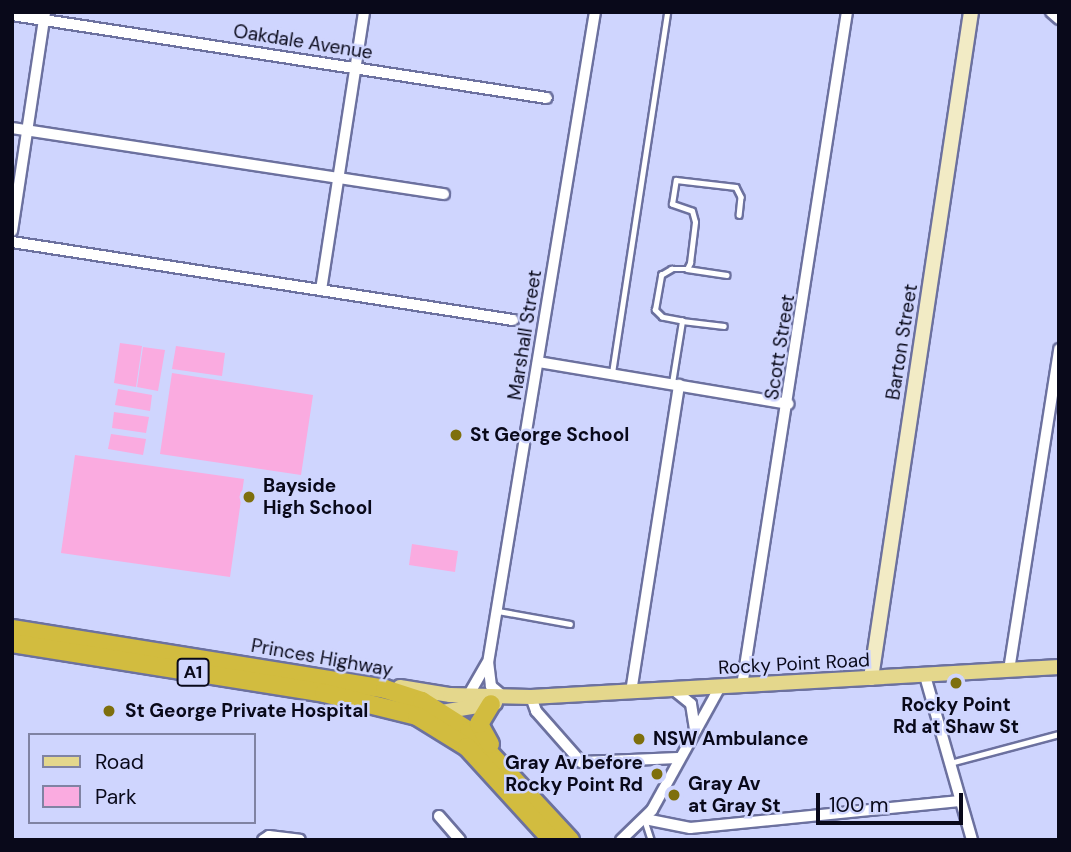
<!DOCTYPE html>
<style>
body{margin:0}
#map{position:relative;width:1071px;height:852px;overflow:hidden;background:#cfd5fe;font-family:"DM Sans",sans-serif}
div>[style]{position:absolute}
.green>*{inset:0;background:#faabe0}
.roads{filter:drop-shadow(2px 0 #6c719f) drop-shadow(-2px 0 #6c719f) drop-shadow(0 2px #6c719f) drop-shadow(0 -2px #6c719f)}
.lane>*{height:4.5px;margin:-2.25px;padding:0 2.25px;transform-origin:2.25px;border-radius:2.25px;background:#fff}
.street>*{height:10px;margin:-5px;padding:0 5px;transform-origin:5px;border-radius:5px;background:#fff}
.secondary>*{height:14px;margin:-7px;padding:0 7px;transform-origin:7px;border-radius:7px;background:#f2ebc5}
.primary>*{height:14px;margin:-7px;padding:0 7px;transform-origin:7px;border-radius:7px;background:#e4d78c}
.highway>*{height:18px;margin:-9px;padding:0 9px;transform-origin:9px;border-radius:9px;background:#d2bc3f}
.dots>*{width:19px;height:19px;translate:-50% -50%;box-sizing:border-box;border:4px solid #cfd5fe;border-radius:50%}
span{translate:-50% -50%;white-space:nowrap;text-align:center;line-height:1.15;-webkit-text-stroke:5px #cfd5fe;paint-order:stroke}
.shield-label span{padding:2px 5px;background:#cfd5fe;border:2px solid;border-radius:5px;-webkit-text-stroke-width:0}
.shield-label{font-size:18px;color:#09091a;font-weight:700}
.street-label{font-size:19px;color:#09091a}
.poi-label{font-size:19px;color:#09091a;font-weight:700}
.left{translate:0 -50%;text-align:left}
.right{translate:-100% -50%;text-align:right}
.frame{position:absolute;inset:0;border:14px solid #09091a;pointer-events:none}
.legend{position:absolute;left:28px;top:733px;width:228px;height:91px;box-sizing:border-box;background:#cfd5fe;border:2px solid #8083a3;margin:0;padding:9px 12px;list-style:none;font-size:21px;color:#09091a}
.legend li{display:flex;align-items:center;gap:14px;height:35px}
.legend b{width:35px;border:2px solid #8083a3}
.scale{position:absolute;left:816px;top:793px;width:147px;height:32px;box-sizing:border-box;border:4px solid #09091a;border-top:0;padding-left:9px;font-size:21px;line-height:24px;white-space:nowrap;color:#09091a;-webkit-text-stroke:5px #cfd5fe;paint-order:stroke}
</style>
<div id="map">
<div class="green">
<div style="clip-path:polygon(120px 343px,142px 346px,136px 387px,114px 383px)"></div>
<div style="clip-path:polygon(176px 346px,225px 353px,222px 376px,172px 369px)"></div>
<div style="clip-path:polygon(143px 347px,165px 350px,158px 391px,137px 387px)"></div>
<div style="clip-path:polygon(172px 373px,313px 395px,301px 475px,160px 454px)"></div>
<div style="clip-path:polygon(118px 389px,152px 395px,150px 411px,115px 405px)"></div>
<div style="clip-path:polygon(114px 412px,149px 417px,146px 433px,112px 428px)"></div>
<div style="clip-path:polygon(111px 434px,146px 439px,143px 455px,108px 449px)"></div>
<div style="clip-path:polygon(75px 455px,244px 479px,230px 577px,61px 553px)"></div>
<div style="clip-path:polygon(412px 544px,458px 551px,455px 572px,409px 565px)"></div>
</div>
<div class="roads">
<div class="lane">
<div style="left:687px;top:269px;width:40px;rotate:8.5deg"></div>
<div style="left:682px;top:321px;width:42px;rotate:6.8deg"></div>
<div style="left:612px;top:373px;width:365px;rotate:-81.3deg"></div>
<div style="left:672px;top:383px;width:63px;rotate:-80.8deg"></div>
<div style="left:682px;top:321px;width:20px;rotate:-169deg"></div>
<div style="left:662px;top:317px;width:10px;rotate:-135deg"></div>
<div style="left:655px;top:310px;width:36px;rotate:-80deg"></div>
<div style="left:661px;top:275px;width:12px;rotate:-31deg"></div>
<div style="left:671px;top:269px;width:16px"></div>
<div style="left:687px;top:269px;width:7px;rotate:-63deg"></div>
<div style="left:690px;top:263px;width:41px;rotate:-83deg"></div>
<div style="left:695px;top:222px;width:11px;rotate:-105deg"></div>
<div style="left:692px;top:211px;width:21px;rotate:-161deg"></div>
<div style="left:672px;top:204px;width:24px;rotate:-81deg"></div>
<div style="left:676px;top:180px;width:60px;rotate:6.7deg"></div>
<div style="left:736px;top:187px;width:11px;rotate:63deg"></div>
<div style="left:741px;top:197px;width:18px;rotate:96deg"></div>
<div style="left:498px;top:611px;width:73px;rotate:10.2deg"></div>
<div style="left:950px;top:763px;width:113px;rotate:-14.9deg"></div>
<div style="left:645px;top:821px;width:20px;rotate:72deg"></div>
</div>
<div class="street">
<div style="left:1051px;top:12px;width:11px;rotate:41deg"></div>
<div style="left:12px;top:15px;width:541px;rotate:8.82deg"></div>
<div style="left:12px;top:128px;width:437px;rotate:8.7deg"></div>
<div style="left:12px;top:231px;width:221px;rotate:-81.4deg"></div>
<div style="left:12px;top:242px;width:507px;rotate:8.85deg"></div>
<div style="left:321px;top:290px;width:281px;rotate:-81.2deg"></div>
<div style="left:538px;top:362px;width:254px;rotate:9.5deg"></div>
<div style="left:1009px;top:670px;width:325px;rotate:-81.1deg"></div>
<div style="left:925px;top:676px;width:171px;rotate:74deg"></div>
<div style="left:742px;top:686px;width:682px;rotate:-81.15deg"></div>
<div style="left:674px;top:690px;width:22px;rotate:39deg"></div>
<div style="left:691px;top:704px;width:24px;rotate:81deg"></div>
<div style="left:631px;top:692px;width:311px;rotate:-81.1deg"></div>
<div style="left:468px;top:696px;width:38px;rotate:-60deg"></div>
<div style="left:503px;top:696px;width:16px;rotate:-140deg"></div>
<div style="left:491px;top:686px;width:23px;rotate:-97deg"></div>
<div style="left:488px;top:663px;width:660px;rotate:-80.67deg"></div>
<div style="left:531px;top:697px;width:15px;rotate:70deg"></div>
<div style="left:536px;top:711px;width:68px;rotate:48.6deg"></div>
<div style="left:581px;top:762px;width:98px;rotate:-2.3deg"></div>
<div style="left:439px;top:816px;width:32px;rotate:49deg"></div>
<div style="left:645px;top:819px;width:46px;rotate:11.3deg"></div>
<div style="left:690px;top:828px;width:271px;rotate:-5.7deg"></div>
<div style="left:263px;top:840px;width:7px;rotate:-34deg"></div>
<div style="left:269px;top:836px;width:31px;rotate:7deg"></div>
<div style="left:621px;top:840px;width:43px;rotate:-44.1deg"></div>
<div style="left:652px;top:810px;width:141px;rotate:-61.1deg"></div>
</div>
<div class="secondary">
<div style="left:871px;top:678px;width:673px;rotate:-81.46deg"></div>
</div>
<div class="primary">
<div style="left:400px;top:687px;width:51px;rotate:9.1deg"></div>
<div style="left:450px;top:695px;width:81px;rotate:1.4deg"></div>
<div style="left:531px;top:697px;width:529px;rotate:-3.25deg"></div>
<div style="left:436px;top:713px;width:60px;rotate:-9.6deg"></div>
</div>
<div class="highway">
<div style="left:12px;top:629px;width:378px;rotate:9.1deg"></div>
<div style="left:385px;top:689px;width:39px;rotate:18deg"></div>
<div style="left:422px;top:701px;width:56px;rotate:32.6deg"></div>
<div style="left:469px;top:731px;width:149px;rotate:47.2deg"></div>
<div style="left:12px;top:643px;width:316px;rotate:9.1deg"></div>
<div style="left:324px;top:693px;width:96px;rotate:13.9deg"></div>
<div style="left:417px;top:716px;width:59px;rotate:31.8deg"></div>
<div style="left:467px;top:747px;width:126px;rotate:47.6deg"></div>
<div style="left:490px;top:744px;width:23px;rotate:-119deg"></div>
<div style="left:479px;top:724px;width:23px;rotate:-59deg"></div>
</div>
</div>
<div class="dots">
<div style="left:456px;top:435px;background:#7e6f0d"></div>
<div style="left:249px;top:497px;background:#7e6f0d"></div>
<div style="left:956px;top:683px;background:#7e6f0d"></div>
<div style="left:109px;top:711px;background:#7e6f0d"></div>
<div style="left:639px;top:739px;background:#7e6f0d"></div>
<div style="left:657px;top:774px;background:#7e6f0d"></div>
<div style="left:674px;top:795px;background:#7e6f0d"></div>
</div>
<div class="shield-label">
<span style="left:193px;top:672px">A1</span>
</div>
<div class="street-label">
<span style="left:303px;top:42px;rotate:9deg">Oakdale Avenue</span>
<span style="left:525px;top:335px;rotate:-81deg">Marshall Street</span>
<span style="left:902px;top:342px;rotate:-81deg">Barton Street</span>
<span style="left:780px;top:347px;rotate:-81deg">Scott Street</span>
<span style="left:322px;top:658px;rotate:10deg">Princes Highway</span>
<span style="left:794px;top:664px;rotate:-3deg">Rocky Point Road</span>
</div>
<div class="poi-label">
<span class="left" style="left:470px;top:435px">St George School</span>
<span class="left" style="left:263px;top:497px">Bayside<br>High School</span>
<span style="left:956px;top:716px">Rocky Point<br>Rd at Shaw St</span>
<span class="left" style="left:125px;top:711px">St George Private Hospital</span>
<span class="left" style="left:653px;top:739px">NSW Ambulance</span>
<span class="right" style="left:643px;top:774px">Gray Av before<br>Rocky Point Rd</span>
<span class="left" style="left:688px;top:795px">Gray Av<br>at Gray St</span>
</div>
<div class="frame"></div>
<ul class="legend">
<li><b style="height:9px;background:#e4d78c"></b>Road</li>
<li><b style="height:19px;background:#faabe0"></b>Park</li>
</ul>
<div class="scale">100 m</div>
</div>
